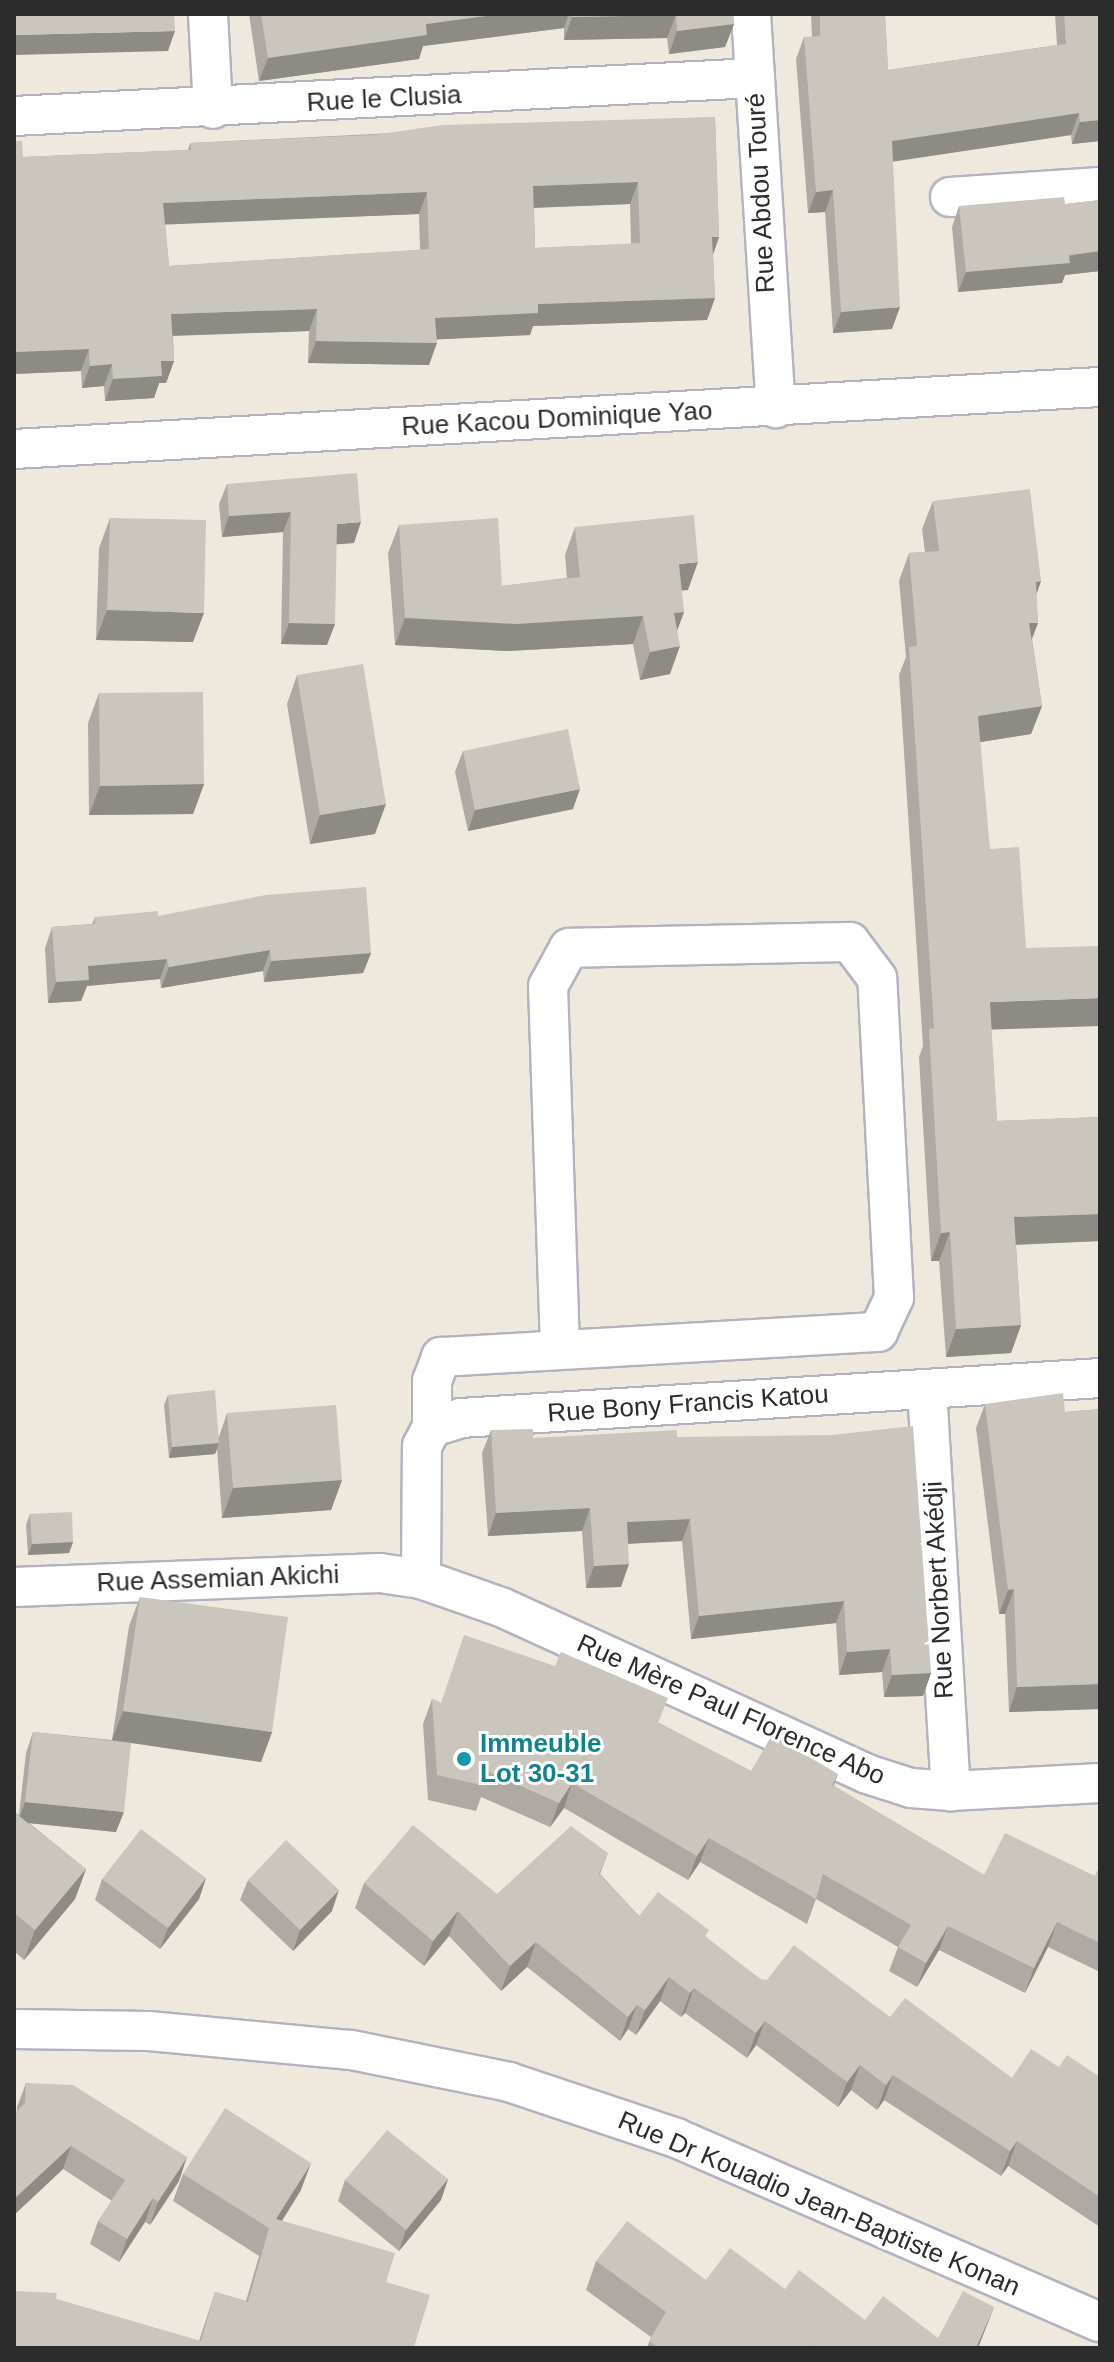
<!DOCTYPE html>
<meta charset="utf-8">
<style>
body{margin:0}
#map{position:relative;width:1114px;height:2362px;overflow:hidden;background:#efe9dd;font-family:Arial,sans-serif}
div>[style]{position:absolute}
.roads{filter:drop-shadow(2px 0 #b2b2c1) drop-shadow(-2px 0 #b2b2c1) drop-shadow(0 2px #b2b2c1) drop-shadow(0 -2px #b2b2c1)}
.street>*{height:38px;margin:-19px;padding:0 19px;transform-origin:19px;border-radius:19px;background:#fff}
.wall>*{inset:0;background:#aeaaa3}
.shaded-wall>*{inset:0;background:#8d8b84}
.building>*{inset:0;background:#cac6bd}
.dots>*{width:22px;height:22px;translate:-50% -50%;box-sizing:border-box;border:4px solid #fff;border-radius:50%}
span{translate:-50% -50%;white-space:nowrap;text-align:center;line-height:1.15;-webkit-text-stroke:6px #fff;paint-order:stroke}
.street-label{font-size:26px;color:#2c2c2c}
.culture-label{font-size:26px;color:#0d838f;font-weight:700}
.left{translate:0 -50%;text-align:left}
.frame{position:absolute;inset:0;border:16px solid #2c2c2c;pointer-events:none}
</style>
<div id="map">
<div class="roads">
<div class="street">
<div style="left:208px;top:14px;width:95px;rotate:87deg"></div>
<div style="left:751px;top:14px;width:395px;rotate:86.4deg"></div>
<div style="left:14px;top:116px;width:742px;rotate:-2.94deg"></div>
<div style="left:950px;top:197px;width:150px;rotate:-3.8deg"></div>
<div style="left:14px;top:449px;width:1088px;rotate:-3.27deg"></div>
<div style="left:927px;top:1389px;width:403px;rotate:86.6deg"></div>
<div style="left:432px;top:1427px;width:46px;rotate:-90deg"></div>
<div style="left:432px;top:1381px;width:26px;rotate:-69deg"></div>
<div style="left:441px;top:1357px;width:438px;rotate:-3.3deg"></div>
<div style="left:878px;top:1332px;width:38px;rotate:-65deg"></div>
<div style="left:894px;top:1298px;width:320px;rotate:-93deg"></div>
<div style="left:877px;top:978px;width:45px;rotate:-126.9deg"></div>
<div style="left:850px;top:942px;width:281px;rotate:178.8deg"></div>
<div style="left:569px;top:948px;width:43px;rotate:118.9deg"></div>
<div style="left:548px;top:986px;width:363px;rotate:88.1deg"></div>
<div style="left:421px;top:1579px;width:133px;rotate:-89.6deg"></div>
<div style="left:422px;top:1446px;width:21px;rotate:-62deg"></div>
<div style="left:432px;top:1427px;width:30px;rotate:-17deg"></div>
<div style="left:461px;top:1418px;width:640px;rotate:-3.58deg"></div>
<div style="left:14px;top:1587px;width:366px;rotate:-2.2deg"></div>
<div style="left:380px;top:1573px;width:41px;rotate:8.3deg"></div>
<div style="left:421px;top:1579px;width:85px;rotate:19.3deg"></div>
<div style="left:501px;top:1607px;width:402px;rotate:24.5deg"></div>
<div style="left:867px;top:1774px;width:46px;rotate:17.7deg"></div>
<div style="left:911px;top:1788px;width:40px;rotate:4.3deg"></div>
<div style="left:951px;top:1791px;width:149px;rotate:-3.1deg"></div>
<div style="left:14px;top:2029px;width:135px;rotate:0.8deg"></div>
<div style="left:149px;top:2031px;width:203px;rotate:5.4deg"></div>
<div style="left:351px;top:2050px;width:161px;rotate:11.4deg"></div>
<div style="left:509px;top:2082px;width:176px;rotate:18.5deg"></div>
<div style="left:676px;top:2138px;width:462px;rotate:23.5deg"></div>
</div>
</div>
<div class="wall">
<div style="clip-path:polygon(249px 14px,733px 14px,734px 24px,725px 47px,669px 54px,667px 38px,564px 40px,564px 28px,423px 46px,419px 59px,259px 81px)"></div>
<div style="clip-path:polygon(811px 14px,885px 14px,888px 70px,1057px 45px,1055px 14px,1100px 14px,1100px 141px,1072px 144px,1071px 135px,893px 161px,892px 329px,833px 333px,825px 212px,808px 213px,796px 59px,804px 37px,812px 37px)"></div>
<div style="clip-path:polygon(evenodd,715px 117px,719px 237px,713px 255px,715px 298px,707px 320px,533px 326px,530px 335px,437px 339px,429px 365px,308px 363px,309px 331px,173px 336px,174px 361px,166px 383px,159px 383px,154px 398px,105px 401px,104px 386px,82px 388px,81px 371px,14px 374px,14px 141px,23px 157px,188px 150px,190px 143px,715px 117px,630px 204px,631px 244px,535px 248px,534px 208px,630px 204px,715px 117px,419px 214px,420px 250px,169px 266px,165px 224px,419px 214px)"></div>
<div style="clip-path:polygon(1100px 200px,1100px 271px,1065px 275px,1062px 283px,958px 292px,952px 227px,959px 206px,1065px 204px)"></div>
<div style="clip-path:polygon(227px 484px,354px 543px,336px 544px,327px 645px,281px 644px,283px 532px,222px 537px,219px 504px)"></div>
<div style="clip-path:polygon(933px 501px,1041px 581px,1036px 595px,1038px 623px,1032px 639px,1042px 706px,1031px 734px,980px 742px,991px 1029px,997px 1121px,1100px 1117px,1100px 1241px,1016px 1245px,1021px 1325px,1011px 1353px,946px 1357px,939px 1261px,931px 1261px,919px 1057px,923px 1046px,899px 675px,906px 657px,899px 581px,909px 553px,925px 552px,922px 529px)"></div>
<div style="clip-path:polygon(110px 518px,193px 642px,96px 640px,99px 548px)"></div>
<div style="clip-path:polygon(399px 525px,502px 586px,567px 578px,565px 555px,575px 527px,688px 590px,681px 590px,684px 612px,677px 630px,670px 674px,640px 680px,633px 644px,507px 651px,395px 645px,388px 553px)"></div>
<div style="clip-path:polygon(297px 675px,375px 834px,310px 844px,287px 704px)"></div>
<div style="clip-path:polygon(99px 693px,204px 784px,193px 814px,89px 815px,88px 723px)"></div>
<div style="clip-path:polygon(463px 751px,573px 809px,468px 831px,455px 772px)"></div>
<div style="clip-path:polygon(158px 916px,371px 953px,363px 973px,264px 982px,263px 971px,161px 988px,160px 979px,87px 986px,81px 1001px,48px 1003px,45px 948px,52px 927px,92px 924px,95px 917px)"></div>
<div style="clip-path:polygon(168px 1395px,219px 1437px,227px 1413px,342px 1480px,331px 1510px,222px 1518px,217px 1449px,215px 1454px,169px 1458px,164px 1405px)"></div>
<div style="clip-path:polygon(985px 1404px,1065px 1412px,1100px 1409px,1100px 1709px,1009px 1712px,1005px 1614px,999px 1614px,976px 1428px)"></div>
<div style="clip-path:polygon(491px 1430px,533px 1438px,677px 1437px,931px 1673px,923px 1696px,884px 1697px,882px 1672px,839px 1675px,836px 1623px,691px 1639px,682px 1541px,628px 1544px,621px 1587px,586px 1588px,582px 1531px,488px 1536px,482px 1453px)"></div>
<div style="clip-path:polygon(30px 1514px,73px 1542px,69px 1553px,28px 1555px,26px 1525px)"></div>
<div style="clip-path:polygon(140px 1597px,272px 1732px,261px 1762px,131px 1743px,116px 1832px,29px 1823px,86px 1869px,75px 1899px,24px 1960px,14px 1951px,14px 1812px,19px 1815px,26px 1753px,33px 1732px,112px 1740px,129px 1626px)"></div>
<div style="clip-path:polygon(432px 1699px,441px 1703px,659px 1723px,751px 1771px,838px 1774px,834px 1786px,984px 1875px,1095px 1876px,1100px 1866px,1100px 1972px,1048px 1947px,1025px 1993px,939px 1950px,917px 1987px,889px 1971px,898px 1947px,816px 1899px,807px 1924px,700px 1862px,688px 1880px,564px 1808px,550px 1827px,481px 1797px,476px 1811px,428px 1800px,423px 1724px)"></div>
<div style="clip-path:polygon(608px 1853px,600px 1874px,639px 1916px,706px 1938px,760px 1979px,890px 2017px,1012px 2078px,1059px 2067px,1100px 2077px,1100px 2227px,1008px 2166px,1001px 2176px,884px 2100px,877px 2110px,851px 2090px,838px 2107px,756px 2045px,747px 2058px,685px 2013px,681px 2017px,660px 2001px,636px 2035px,628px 2029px,620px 2041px,527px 1967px,501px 1991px,449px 1936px,424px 1966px,355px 1908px,364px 1883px,497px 1894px)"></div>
<div style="clip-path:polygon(206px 1878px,199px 1899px,160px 1949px,95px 1900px,102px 1879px)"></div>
<div style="clip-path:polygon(248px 1880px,332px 1911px,293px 1951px,240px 1900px)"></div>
<div style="clip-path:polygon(26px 2083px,179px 2181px,150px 2225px,145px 2222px,119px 2262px,90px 2244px,98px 2221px,112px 2201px,63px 2169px,14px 2215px,14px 2114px,17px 2111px,17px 2107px)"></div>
<div style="clip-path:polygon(183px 2174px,301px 2190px,282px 2221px,386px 2282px,414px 2347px,14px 2348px,56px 2299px,199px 2341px,215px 2292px,246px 2301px,259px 2256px,173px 2201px)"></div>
<div style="clip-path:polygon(448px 2179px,441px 2200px,399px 2251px,338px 2201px,345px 2180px)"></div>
<div style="clip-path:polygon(596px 2261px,706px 2280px,785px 2289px,865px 2320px,938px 2338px,994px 2307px,978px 2348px,647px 2348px,651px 2337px,586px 2290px)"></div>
</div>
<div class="shaded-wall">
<div style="clip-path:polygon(500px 14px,569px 14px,564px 28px,423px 46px,419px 59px,259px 81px,268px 58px,426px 24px)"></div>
<div style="clip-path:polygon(676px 15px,667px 38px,564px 40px,572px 17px)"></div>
<div style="clip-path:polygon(734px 24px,725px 47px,669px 54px,677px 31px)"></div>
<div style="clip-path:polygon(175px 31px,168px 51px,14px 55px,14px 35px)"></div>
<div style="clip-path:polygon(1079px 113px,1071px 135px,884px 163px,892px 141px)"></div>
<div style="clip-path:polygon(1100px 120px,1100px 141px,1072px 144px,1080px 122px)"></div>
<div style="clip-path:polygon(638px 182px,630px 204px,525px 208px,533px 186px)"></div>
<div style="clip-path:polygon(833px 190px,825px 212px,808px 213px,816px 192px)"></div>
<div style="clip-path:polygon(427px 192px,419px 214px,155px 225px,163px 203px)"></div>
<div style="clip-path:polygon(712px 237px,719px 237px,711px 259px)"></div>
<div style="clip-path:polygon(1100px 251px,1100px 271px,1065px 275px,1062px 283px,958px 292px,966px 272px)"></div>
<div style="clip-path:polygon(715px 298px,707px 320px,533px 326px,530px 335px,427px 340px,435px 318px,538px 304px)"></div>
<div style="clip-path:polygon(900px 307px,892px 329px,833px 333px,841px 312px)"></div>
<div style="clip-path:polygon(317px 309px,309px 331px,163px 336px,171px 314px)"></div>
<div style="clip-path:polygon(316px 341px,437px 343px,429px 365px,308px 363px)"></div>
<div style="clip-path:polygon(89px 349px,81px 371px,14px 374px,14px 352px)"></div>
<div style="clip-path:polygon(161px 361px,174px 361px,166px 383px,159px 383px,154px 398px,105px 401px,113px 379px)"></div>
<div style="clip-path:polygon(112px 364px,104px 386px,82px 388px,90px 366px)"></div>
<div style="clip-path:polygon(291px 512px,283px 532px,222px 537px,229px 516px)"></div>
<div style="clip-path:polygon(361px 522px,354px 543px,329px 545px,337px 524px)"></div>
<div style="clip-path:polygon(698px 562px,688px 590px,668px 592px,679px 564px)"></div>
<div style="clip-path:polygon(1041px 581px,1031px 610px,1036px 582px)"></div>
<div style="clip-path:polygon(107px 610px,204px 613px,193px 642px,96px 640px)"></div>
<div style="clip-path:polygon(684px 612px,674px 639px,674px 613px)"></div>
<div style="clip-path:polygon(643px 616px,633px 644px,507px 651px,395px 645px,405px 618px)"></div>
<div style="clip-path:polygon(289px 623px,335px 624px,327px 645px,281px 644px)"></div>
<div style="clip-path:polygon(1029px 623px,1038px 623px,1027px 651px)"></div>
<div style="clip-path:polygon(680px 646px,670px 674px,640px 680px,650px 652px)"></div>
<div style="clip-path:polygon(1042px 706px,1031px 734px,968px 744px,978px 716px)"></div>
<div style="clip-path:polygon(204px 784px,193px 814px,89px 815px,100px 786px)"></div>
<div style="clip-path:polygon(580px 789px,573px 809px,468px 831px,475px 810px)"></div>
<div style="clip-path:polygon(386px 804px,375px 834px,310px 844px,320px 815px)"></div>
<div style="clip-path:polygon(270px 950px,263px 971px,161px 988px,169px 967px)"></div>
<div style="clip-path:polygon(371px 953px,363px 973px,264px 982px,271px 961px)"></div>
<div style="clip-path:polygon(167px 959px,160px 979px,87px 986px,81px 1001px,48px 1003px,56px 982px,88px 966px)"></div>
<div style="clip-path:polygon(1100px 998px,1100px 1026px,979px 1030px,990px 1002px)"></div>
<div style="clip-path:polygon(1100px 1214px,1100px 1241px,1004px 1245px,1014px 1217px)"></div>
<div style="clip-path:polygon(950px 1232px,939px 1261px,931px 1261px,941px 1233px)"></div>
<div style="clip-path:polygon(1021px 1325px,1011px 1353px,946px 1357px,956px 1329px)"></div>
<div style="clip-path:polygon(219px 1443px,215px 1454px,169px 1458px,172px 1447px)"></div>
<div style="clip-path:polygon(342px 1480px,331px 1510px,222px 1518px,233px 1488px)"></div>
<div style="clip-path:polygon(590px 1508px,582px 1531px,488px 1536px,496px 1513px)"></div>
<div style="clip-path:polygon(690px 1519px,682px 1541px,619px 1544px,627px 1522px)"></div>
<div style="clip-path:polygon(73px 1542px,69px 1553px,28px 1555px,32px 1544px)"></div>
<div style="clip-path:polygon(629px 1564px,621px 1587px,586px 1588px,594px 1566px)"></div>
<div style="clip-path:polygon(1014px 1589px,1005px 1614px,999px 1614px,1008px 1590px)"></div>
<div style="clip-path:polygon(844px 1601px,836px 1623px,691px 1639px,699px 1616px)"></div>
<div style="clip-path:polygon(890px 1649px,882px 1672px,839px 1675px,847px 1652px)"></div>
<div style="clip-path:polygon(931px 1673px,923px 1696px,884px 1697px,892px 1675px)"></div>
<div style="clip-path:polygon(1100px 1684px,1100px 1709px,1009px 1712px,1017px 1687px)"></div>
<div style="clip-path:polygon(123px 1711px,272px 1732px,261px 1762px,112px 1740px)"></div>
<div style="clip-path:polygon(572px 1783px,564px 1808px,550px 1827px,559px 1803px)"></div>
<div style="clip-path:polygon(25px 1802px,124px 1812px,116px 1832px,18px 1822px)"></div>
<div style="clip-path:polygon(709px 1838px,700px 1862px,688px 1880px,697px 1856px)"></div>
<div style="clip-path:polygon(86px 1869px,75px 1899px,24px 1960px,35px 1930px)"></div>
<div style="clip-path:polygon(206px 1878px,199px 1899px,160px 1949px,168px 1928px)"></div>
<div style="clip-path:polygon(339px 1890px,332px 1911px,293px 1951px,300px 1930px)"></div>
<div style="clip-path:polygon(458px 1911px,449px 1936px,424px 1966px,433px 1941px)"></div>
<div style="clip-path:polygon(1057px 1922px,1048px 1947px,1025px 1993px,1034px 1968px)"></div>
<div style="clip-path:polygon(948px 1926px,939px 1950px,917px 1987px,926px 1963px)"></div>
<div style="clip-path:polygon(536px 1942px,527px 1967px,501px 1991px,510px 1966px)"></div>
<div style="clip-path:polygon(669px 1977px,660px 2001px,636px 2035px,645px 2010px)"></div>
<div style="clip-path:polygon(694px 1988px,685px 2013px,681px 2017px,690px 1993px)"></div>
<div style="clip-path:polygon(637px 2005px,628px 2029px,620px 2041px,628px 2017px)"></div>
<div style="clip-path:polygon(765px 2021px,756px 2045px,747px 2058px,756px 2033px)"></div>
<div style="clip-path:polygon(860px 2065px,851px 2090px,838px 2107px,847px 2082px)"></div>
<div style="clip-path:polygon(893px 2075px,884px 2100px,877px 2110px,886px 2085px)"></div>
<div style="clip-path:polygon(1017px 2141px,1008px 2166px,1001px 2176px,1010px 2151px)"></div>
<div style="clip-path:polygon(71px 2146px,63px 2169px,14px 2215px,14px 2199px)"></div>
<div style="clip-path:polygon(187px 2157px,179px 2181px,150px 2225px,158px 2202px)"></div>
<div style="clip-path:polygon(311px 2163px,301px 2190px,266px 2246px,276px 2219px)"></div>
<div style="clip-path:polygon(448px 2179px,441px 2200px,399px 2251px,406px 2230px)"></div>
<div style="clip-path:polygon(153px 2198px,145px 2222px,119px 2262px,127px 2239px)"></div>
<div style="clip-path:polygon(994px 2307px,983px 2335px,978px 2348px,976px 2348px)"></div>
</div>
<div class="building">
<div style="clip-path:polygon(14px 14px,174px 14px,175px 31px,14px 35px)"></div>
<div style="clip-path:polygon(261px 14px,500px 14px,426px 24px,427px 35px,268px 58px)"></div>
<div style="clip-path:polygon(572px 14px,733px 14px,734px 24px,677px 31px,676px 15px,572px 17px)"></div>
<div style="clip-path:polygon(820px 14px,885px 14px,888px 70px,1066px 44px,1064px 14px,1100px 14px,1100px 120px,1080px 122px,1079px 113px,892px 141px,900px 307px,841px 312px,833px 190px,816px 192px,804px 37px,820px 36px)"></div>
<div style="clip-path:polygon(evenodd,715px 117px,719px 237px,712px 237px,715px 298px,538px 304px,538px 313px,435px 318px,437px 343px,316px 341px,317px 309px,171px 314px,174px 361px,161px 361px,162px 376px,113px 379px,112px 364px,90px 366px,89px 349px,14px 352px,14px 141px,22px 141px,23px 157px,191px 150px,190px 143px,373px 135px,443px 125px,715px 117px,638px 182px,640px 243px,535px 248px,533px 186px,638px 182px,715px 117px,427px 192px,429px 249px,169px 266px,163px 203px,427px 192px)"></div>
<div style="clip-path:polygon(1064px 197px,1065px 204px,1100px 200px,1100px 251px,1069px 255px,1070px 263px,966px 272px,959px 206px)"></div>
<div style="clip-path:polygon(357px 473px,361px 522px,337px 524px,335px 624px,289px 623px,291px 512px,229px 516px,227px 484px)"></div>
<div style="clip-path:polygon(1030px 489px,1041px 581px,1036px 582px,1038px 623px,1029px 623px,1042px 706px,978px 716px,990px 849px,1019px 847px,1026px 948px,1100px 946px,1100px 998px,990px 1002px,997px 1121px,1100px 1117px,1100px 1214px,1014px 1217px,1021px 1325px,956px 1329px,950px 1232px,941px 1233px,929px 1029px,934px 1028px,909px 647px,917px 646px,909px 553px,939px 551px,933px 501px)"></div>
<div style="clip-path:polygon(694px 515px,698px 562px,679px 564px,684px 612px,674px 613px,680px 646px,650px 652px,643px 616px,517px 624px,405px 618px,399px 525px,498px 518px,502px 586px,580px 577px,575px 527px)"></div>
<div style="clip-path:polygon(110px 518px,206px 520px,204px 613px,107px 610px)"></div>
<div style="clip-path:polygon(363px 664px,386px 804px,320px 815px,297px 675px)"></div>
<div style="clip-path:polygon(203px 692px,204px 784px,100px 786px,99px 693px)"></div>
<div style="clip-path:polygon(568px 729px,580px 789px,475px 810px,463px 751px)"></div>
<div style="clip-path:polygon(366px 887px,371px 953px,271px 961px,270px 950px,169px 967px,167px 959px,88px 966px,89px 980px,56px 982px,52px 927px,95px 924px,95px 917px,158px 911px,158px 916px,266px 895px)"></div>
<div style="clip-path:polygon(215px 1390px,219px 1443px,172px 1447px,168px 1395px)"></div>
<div style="clip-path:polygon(1063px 1393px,1065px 1412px,1100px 1409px,1100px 1684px,1017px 1687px,1014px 1589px,1008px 1590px,985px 1404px)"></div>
<div style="clip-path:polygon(336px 1405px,342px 1480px,233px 1488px,227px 1413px)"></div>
<div style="clip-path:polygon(913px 1426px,931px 1673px,892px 1675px,890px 1649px,847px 1652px,844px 1601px,699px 1616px,690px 1519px,627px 1522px,629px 1564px,594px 1566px,590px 1508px,496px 1513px,491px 1430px,533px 1429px,533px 1438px,677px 1430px,677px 1437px,832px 1435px)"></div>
<div style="clip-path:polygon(72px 1512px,73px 1542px,32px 1544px,30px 1514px)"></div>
<div style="clip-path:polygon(140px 1597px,288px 1617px,272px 1732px,123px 1711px)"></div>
<div style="clip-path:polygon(464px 1635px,555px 1666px,561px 1652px,668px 1698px,658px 1723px,751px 1771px,772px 1735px,838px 1774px,832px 1785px,984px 1875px,1005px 1833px,1095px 1876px,1100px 1866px,1100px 1943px,1057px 1922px,1034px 1968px,948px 1926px,926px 1963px,898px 1947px,911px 1925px,823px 1874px,816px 1899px,709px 1838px,697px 1856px,572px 1783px,559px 1803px,484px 1770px,485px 1786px,437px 1775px,432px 1699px,441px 1703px)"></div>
<div style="clip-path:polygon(14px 1669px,15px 1669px,14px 1708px)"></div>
<div style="clip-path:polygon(33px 1732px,131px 1743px,124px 1812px,25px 1802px)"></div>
<div style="clip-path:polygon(14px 1812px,86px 1869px,35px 1930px,14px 1913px)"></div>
<div style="clip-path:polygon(413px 1825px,497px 1894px,571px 1826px,608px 1853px,599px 1874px,639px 1916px,658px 1892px,709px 1930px,705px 1936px,760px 1979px,767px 1980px,794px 1945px,890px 2017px,905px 1998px,1012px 2078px,1031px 2049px,1059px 2067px,1067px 2055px,1100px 2077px,1100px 2197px,1017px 2141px,1010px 2151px,893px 2075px,886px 2085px,860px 2065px,847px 2082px,765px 2021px,756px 2033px,694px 1988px,690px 1993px,669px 1977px,645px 2010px,637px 2005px,628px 2017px,536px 1942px,510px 1966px,458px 1911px,433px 1941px,364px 1883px)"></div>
<div style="clip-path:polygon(141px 1829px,206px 1878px,168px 1928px,102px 1879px)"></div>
<div style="clip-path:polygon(286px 1840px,339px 1890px,300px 1930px,248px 1880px)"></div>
<div style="clip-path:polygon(26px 2083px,73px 2085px,187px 2157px,158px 2202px,153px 2198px,127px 2239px,98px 2221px,125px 2180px,71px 2146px,14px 2199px,14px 2114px,25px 2103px)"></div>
<div style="clip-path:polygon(225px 2108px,311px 2163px,276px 2219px,395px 2253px,386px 2282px,430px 2295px,414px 2347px,416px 2348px,14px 2348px,14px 2291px,57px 2293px,56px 2299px,201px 2341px,215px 2292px,248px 2302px,269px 2228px,183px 2174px)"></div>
<div style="clip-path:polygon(387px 2130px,448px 2179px,406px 2230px,345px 2180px)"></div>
<div style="clip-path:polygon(627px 2221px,706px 2280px,730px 2248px,785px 2289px,799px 2270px,865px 2320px,883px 2296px,938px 2338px,963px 2291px,994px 2307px,976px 2348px,815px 2348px,811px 2345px,808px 2348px,658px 2348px,649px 2341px,666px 2312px,596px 2261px)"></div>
</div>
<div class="dots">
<div style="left:464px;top:1759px;background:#0f9aa8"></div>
</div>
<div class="street-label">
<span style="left:384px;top:99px;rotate:-3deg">Rue le Clusia</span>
<span style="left:761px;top:193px;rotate:-93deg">Rue Abdou Touré</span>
<span style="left:557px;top:419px;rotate:-3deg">Rue Kacou Dominique Yao</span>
<span style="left:688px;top:1404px;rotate:-4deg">Rue Bony Francis Katou</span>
<span style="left:218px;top:1579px;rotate:-2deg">Rue Assemian Akichi</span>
<span style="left:939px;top:1590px;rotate:-93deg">Rue Norbert Akédji</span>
<span style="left:731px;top:1710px;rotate:24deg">Rue Mère Paul Florence Abo</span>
<span style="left:819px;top:2204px;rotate:23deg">Rue Dr Kouadio Jean-Baptiste Konan</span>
</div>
<div class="culture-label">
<span class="left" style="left:480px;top:1759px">Immeuble<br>Lot 30-31</span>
</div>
<div class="frame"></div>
</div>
